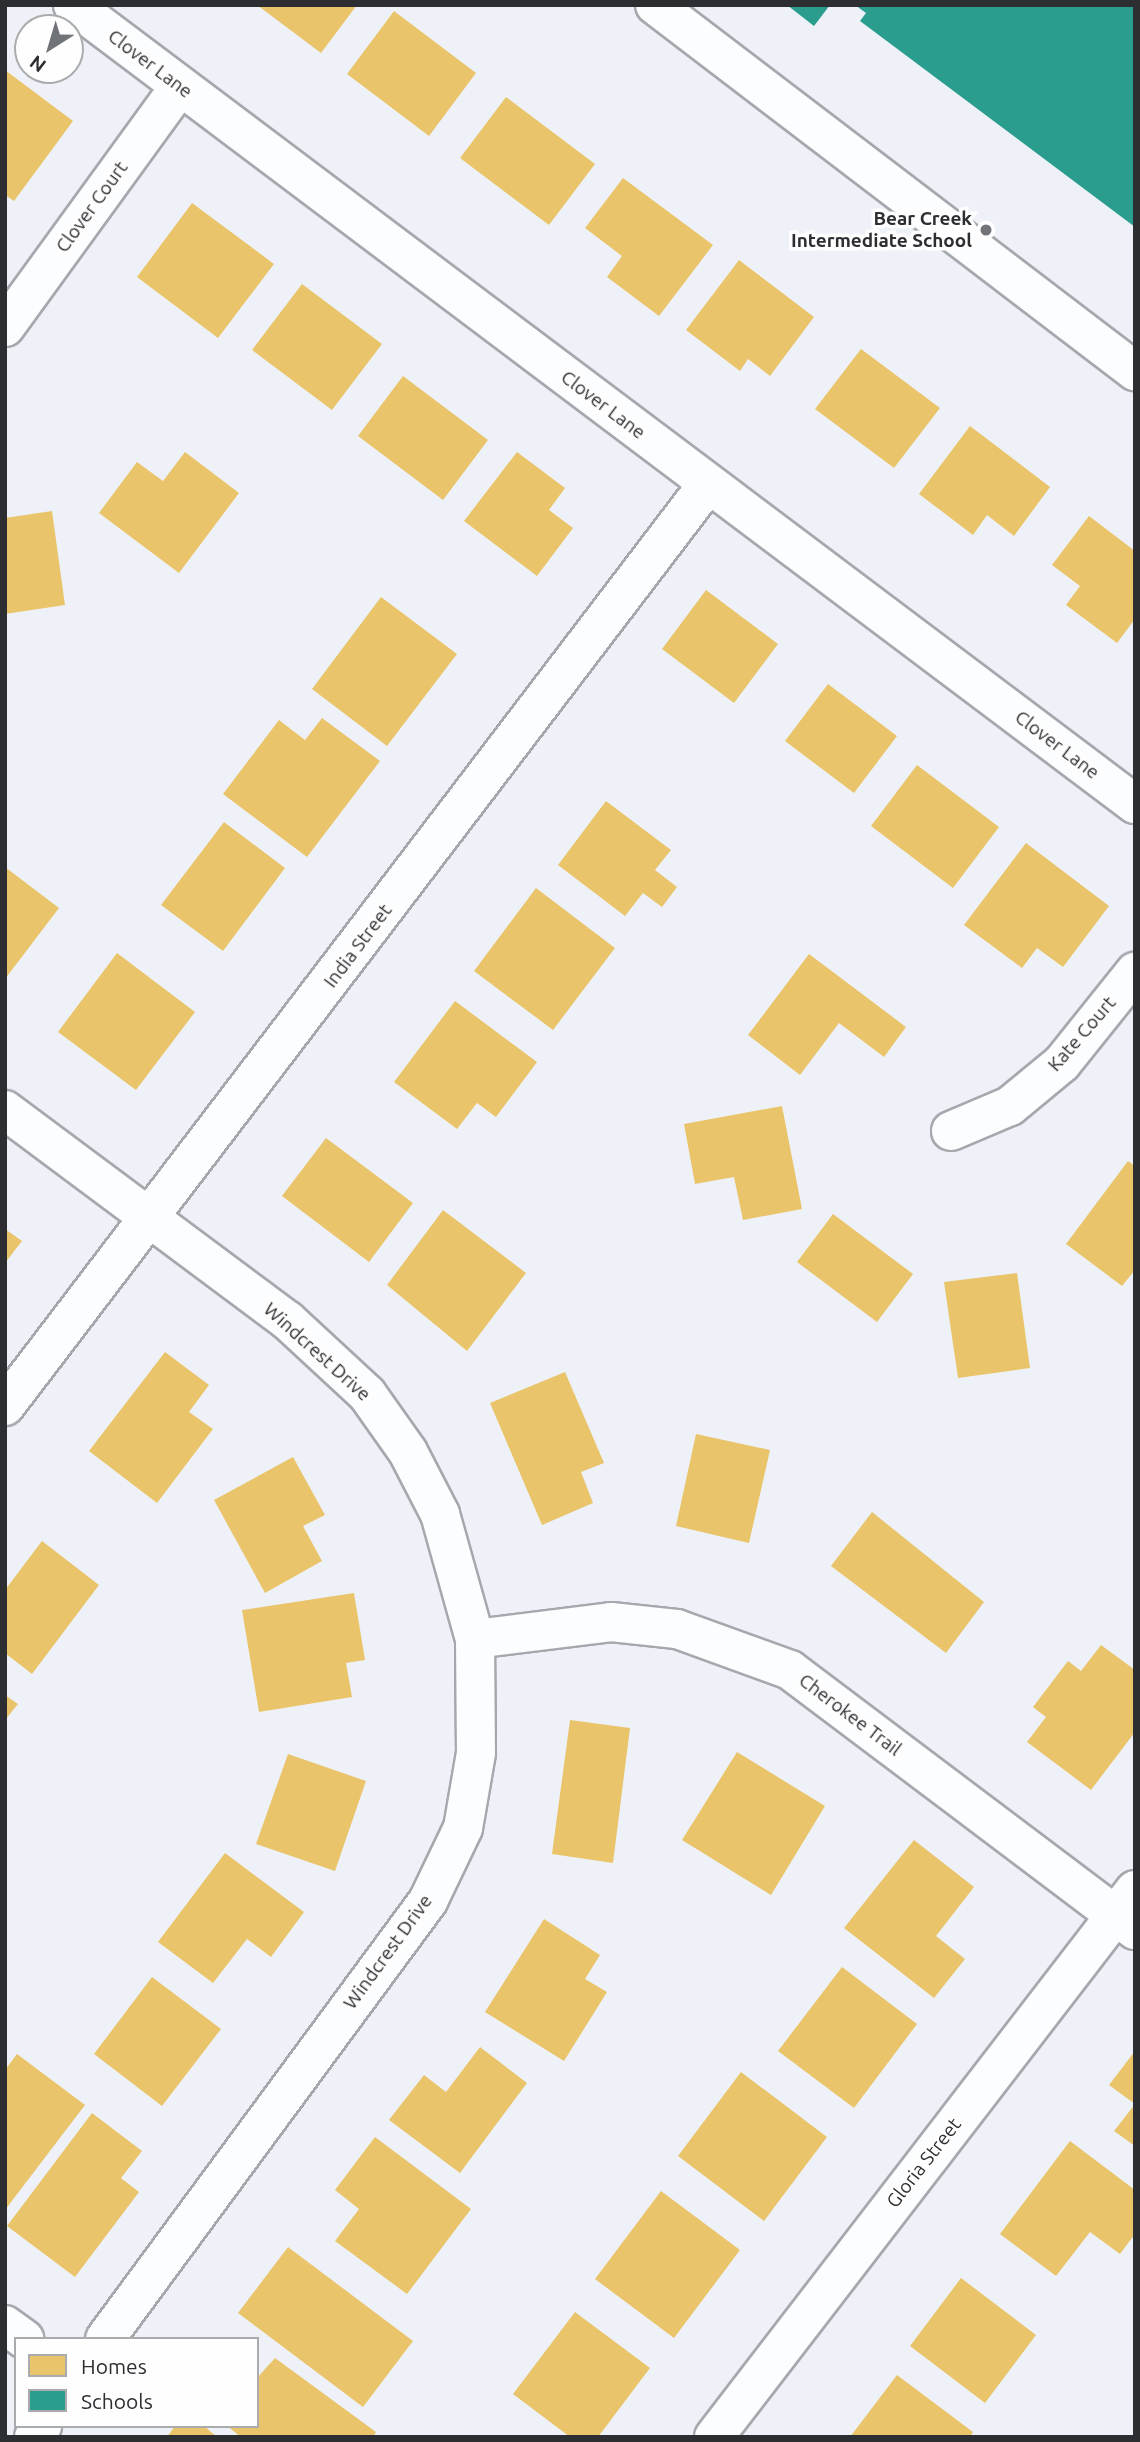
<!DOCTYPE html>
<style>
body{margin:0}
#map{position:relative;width:1140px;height:2442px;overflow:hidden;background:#eef2f8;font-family:Ubuntu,sans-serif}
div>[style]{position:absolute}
.homes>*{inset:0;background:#e9c46a}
.schools>*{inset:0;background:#2a9d8f}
.roads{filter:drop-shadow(2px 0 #a5a8ad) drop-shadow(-2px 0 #a5a8ad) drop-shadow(0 2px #a5a8ad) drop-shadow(0 -2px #a5a8ad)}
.minor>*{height:38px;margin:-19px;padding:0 19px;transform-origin:19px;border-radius:19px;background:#fcfdfe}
.dots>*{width:19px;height:19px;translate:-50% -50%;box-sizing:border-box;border:4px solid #fefefe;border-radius:50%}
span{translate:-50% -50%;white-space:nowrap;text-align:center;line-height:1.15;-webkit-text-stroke:7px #fefefe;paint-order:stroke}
.street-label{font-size:19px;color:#2c2e32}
.poi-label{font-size:19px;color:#2c2e32;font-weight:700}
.right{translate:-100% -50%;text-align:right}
.frame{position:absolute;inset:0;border:7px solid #2c2e32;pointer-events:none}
.legend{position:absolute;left:14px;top:2337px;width:245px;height:91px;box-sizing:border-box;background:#fefefe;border:2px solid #aaabac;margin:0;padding:9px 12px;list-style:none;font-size:21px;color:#2c2e32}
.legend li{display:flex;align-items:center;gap:14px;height:35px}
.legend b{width:35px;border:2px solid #aaabac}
.north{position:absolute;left:14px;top:14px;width:70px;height:70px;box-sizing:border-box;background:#fefefe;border:2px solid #aaabac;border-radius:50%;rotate:217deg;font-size:19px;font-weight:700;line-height:28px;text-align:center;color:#2c2e32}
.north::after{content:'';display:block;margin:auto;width:24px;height:32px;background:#707377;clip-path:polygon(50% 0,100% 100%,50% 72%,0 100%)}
</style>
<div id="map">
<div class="homes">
<div style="clip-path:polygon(257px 5px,357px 5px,321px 53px)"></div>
<div style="clip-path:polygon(394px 11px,476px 73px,429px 136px,347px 74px)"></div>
<div style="clip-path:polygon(5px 70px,73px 121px,14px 201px,5px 195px)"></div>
<div style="clip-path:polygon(506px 97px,595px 164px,549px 225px,460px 158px)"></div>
<div style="clip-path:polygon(623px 178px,713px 245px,659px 316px,607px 277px,622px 256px,585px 228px)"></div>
<div style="clip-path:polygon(192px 203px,274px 264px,218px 338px,137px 277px)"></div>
<div style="clip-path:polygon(739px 260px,814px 317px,770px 376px,748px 359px,740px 371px,686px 330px)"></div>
<div style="clip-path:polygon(302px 284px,382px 344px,332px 410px,252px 350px)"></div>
<div style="clip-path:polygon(861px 349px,940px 408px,894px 468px,815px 409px)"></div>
<div style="clip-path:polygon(403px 376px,488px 440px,443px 500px,358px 436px)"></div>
<div style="clip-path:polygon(970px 426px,1050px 487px,1014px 536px,987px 515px,973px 535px,919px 494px)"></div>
<div style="clip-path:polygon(185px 452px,239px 493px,179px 573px,99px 513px,137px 462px,163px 481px)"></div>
<div style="clip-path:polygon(517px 452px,565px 488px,549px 510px,573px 528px,537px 576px,464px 521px)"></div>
<div style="clip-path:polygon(52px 511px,65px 605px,5px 614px,5px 518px)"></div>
<div style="clip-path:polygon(1089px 516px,1135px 551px,1135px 619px,1117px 643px,1066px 605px,1080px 586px,1052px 565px)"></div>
<div style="clip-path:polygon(706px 590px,778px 644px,734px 703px,662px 649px)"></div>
<div style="clip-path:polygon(381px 597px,457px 654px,387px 746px,312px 689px)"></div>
<div style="clip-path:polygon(828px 684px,897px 736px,854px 793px,785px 741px)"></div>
<div style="clip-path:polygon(322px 718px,380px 761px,307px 857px,223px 794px,279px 720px,305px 740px)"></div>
<div style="clip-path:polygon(917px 765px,999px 827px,953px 888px,871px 826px)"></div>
<div style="clip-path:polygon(606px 801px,671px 850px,655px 870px,677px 887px,662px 907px,643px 893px,625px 916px,558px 865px)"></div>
<div style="clip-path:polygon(224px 822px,285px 868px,223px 951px,161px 905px)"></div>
<div style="clip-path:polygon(1026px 843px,1109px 906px,1063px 967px,1037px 948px,1022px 968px,964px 925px)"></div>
<div style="clip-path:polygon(5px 867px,59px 908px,5px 979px)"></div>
<div style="clip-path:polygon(536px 888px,615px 948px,553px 1030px,474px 971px)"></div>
<div style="clip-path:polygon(117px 953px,195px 1012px,136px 1090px,58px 1032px)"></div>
<div style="clip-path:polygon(809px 954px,906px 1027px,884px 1057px,839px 1023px,800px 1075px,748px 1035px)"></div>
<div style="clip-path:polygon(455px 1001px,537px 1062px,496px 1117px,477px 1103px,457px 1129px,394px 1082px)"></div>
<div style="clip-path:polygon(782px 1106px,802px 1209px,743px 1220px,734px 1177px,695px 1184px,684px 1124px)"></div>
<div style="clip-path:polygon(326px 1138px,413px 1203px,369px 1262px,282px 1196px)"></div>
<div style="clip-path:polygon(1128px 1161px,1135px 1166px,1135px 1270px,1122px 1286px,1066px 1244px)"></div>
<div style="clip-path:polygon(443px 1210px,526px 1273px,467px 1351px,387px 1285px)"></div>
<div style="clip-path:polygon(833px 1214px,913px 1274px,877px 1322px,797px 1262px)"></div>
<div style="clip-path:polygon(5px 1229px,22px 1241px,5px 1263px)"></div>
<div style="clip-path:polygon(1017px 1273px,1030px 1368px,958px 1378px,944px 1282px)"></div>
<div style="clip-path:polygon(165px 1352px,209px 1385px,189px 1412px,213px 1429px,157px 1503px,89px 1451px)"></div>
<div style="clip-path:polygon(565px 1372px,604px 1463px,581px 1472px,593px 1503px,542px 1525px,490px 1403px)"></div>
<div style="clip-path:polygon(696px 1434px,770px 1450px,749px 1543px,676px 1526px)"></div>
<div style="clip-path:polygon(293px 1457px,325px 1515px,303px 1526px,322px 1561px,265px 1593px,214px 1500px)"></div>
<div style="clip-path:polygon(872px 1512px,984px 1602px,946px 1653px,831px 1566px)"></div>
<div style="clip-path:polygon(42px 1541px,99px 1585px,32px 1674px,5px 1653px,5px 1590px)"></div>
<div style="clip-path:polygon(354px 1593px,365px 1660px,346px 1663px,352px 1697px,259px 1712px,242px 1610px)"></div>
<div style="clip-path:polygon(1101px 1645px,1135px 1670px,1135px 1732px,1091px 1790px,1027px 1742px,1046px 1717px,1033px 1707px,1068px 1661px,1081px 1671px)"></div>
<div style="clip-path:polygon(5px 1695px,18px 1704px,5px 1720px)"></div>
<div style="clip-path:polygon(570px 1720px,630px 1728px,613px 1863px,552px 1854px)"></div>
<div style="clip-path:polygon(737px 1752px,825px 1806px,771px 1895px,682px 1840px)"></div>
<div style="clip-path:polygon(288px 1754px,366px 1781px,335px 1871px,256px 1844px)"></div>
<div style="clip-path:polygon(914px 1840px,974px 1887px,936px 1936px,965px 1959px,934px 1998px,844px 1928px)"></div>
<div style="clip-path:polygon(225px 1853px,304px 1912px,271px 1957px,247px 1939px,213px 1983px,158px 1942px)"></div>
<div style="clip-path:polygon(544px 1919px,600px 1955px,585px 1979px,607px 1992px,564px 2061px,485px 2012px)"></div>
<div style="clip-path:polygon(842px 1967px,917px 2024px,854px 2108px,778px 2051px)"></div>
<div style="clip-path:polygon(152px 1977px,221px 2029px,162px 2106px,94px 2054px)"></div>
<div style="clip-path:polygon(480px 2047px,527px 2083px,460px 2173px,389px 2120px,424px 2075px,446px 2092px)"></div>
<div style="clip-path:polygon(1135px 2051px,1135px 2146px,1114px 2131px,1135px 2104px,1109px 2085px)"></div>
<div style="clip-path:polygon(17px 2054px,85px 2105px,5px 2210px,5px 2070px)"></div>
<div style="clip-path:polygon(741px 2072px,827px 2137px,764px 2221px,678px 2156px)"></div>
<div style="clip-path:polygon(92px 2113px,142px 2151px,121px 2178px,139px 2192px,75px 2277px,7px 2226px)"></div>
<div style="clip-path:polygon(375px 2137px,471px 2209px,407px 2294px,335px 2241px,359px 2209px,335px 2190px)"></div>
<div style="clip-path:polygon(1070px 2141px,1135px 2190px,1135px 2234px,1120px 2254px,1090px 2232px,1056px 2276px,1000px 2234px)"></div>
<div style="clip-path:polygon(661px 2191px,740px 2250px,674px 2338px,595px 2279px)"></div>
<div style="clip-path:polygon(288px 2247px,413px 2341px,363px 2407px,238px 2313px)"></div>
<div style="clip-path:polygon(961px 2278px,1036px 2335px,985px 2403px,910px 2346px)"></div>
<div style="clip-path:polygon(575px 2312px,650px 2368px,598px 2437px,570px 2437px,513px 2394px)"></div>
<div style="clip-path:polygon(275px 2358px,376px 2432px,373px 2437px,241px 2437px,227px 2426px,257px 2426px,257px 2378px)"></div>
<div style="clip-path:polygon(897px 2375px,973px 2432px,970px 2437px,850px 2437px)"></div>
<div style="clip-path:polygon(175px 2426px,204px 2426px,217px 2437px,167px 2437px)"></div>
</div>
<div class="schools">
<div style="clip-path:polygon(787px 5px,830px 5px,814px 26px)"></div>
<div style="clip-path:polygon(855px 5px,1135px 5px,1135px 227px,860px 21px,866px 13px)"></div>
</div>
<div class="roads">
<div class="minor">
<div style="left:73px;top:5px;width:1329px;rotate:36.96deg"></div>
<div style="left:655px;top:5px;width:604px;rotate:37.33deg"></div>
<div style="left:5px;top:327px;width:298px;rotate:-54deg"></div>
<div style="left:5px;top:1110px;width:352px;rotate:36.7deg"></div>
<div style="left:287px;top:1320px;width:109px;rotate:42.8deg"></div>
<div style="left:367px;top:1394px;width:71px;rotate:54.7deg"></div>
<div style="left:408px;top:1452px;width:70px;rotate:62.7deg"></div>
<div style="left:440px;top:1514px;width:130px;rotate:74.4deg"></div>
<div style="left:475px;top:1639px;width:114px;rotate:89.5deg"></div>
<div style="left:476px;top:1753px;width:76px;rotate:99.8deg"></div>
<div style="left:463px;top:1828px;width:81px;rotate:115.6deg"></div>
<div style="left:428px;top:1901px;width:544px;rotate:126.41deg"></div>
<div style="left:951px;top:1131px;width:64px;rotate:-23deg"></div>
<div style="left:1010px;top:1106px;width:67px;rotate:-39.6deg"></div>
<div style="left:1062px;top:1063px;width:117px;rotate:-51.3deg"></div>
<div style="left:5px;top:1406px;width:1159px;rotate:-52.68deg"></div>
<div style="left:475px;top:1639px;width:137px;rotate:-7.1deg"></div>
<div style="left:611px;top:1622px;width:66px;rotate:6.1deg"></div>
<div style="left:677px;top:1629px;width:120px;rotate:19.9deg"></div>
<div style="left:790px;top:1670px;width:432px;rotate:37deg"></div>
<div style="left:5px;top:2325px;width:24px;rotate:36deg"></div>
<div style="left:34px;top:2437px;width:14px;rotate:-54deg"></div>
<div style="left:714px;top:2437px;width:690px;rotate:-52.42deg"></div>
</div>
</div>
<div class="dots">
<div style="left:986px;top:230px;background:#707377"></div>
</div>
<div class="street-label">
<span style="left:150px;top:64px;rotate:37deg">Clover Lane</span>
<span style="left:92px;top:207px;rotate:-54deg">Clover Court</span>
<span style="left:603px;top:405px;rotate:37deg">Clover Lane</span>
<span style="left:1057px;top:745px;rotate:37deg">Clover Lane</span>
<span style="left:358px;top:946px;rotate:-53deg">India Street</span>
<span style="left:1082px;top:1034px;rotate:-49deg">Kate Court</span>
<span style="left:317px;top:1352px;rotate:42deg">Windcrest Drive</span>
<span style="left:850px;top:1715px;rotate:37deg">Cherokee Trail</span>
<span style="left:388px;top:1952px;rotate:-54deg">Windcrest Drive</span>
<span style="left:924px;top:2163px;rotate:-52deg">Gloria Street</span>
</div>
<div class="poi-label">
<span class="right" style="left:972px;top:230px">Bear Creek<br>Intermediate School</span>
</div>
<div class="frame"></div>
<ul class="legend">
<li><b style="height:19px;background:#e9c46a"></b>Homes</li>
<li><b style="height:19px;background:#2a9d8f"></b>Schools</li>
</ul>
<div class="north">N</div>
</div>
